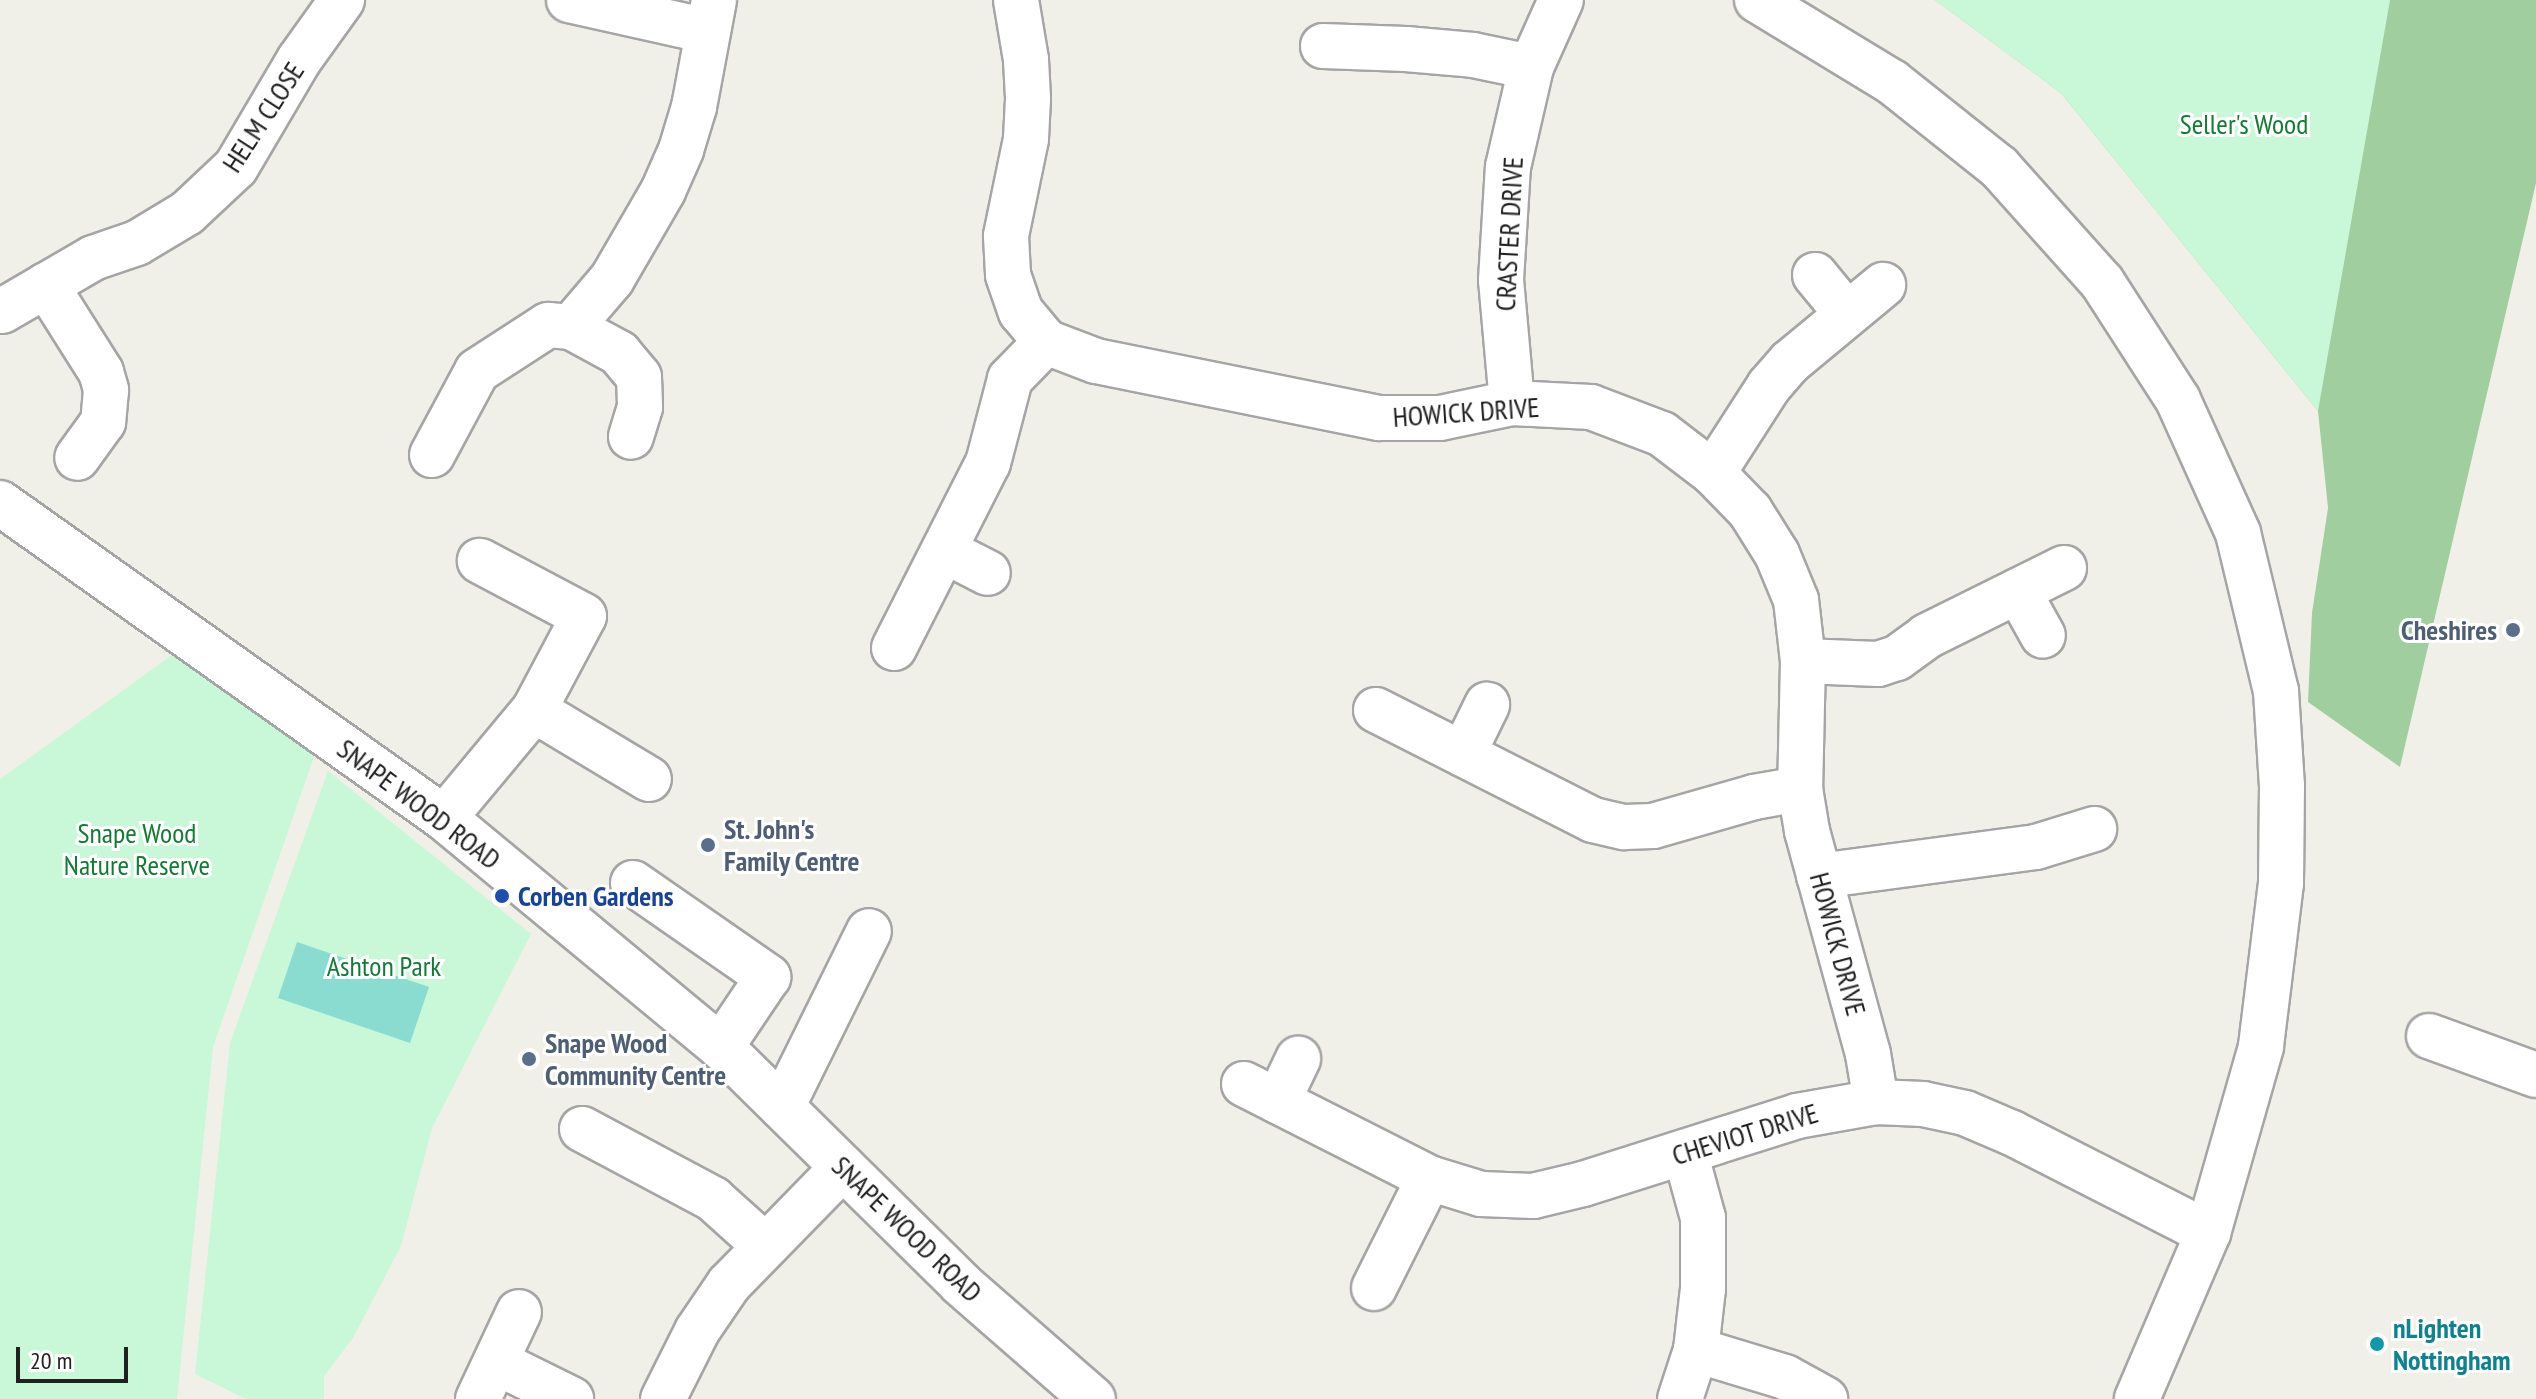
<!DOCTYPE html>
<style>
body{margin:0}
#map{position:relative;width:2536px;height:1399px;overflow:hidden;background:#f1f0e8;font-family:"PT Sans Narrow",sans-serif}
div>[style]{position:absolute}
.forest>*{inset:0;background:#a1ce9f}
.park>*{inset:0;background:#c8f8d7}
.pitch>*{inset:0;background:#8adcd0}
.roads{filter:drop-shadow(2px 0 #a5a5a5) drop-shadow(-2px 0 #a5a5a5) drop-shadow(0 2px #a5a5a5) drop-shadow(0 -2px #a5a5a5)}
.minor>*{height:44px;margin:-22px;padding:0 22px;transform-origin:22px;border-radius:22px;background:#fff}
.dots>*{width:22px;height:22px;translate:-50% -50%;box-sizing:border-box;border:4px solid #fff;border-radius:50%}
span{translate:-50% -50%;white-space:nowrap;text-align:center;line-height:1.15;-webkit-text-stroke:6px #fff;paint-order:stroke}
.street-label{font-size:28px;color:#212121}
.park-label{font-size:28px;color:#117d34}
.service-label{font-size:28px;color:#4e5e75;font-weight:700}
.right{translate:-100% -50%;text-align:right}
.left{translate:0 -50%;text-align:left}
.transit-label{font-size:28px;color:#164399;font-weight:700}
.culture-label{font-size:28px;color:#0d838f;font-weight:700}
.scale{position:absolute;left:16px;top:1347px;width:112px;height:36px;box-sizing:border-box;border:4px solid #212121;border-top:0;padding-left:10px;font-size:24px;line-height:28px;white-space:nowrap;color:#212121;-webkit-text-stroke:6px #fff;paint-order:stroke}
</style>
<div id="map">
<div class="forest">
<div style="clip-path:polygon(1935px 0,2536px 0,2536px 183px,2400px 767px,2308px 702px,2312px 613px,2328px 508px,2318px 411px,2061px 93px)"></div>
</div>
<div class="park">
<div style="clip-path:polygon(1935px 0,2390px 0,2318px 411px,2061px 93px)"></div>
<div style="clip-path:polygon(172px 655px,317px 748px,213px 1047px,177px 1399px,0 1399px,0 779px)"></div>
<div style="clip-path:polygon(328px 771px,531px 934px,432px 1128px,401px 1246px,353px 1338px,324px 1376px,324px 1399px,246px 1399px,195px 1374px,230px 1043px)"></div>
</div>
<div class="pitch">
<div style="clip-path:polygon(297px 942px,429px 987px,410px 1043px,278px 998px)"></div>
</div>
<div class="roads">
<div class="minor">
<div style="left:569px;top:0;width:142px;rotate:12.6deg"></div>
<div style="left:1016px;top:0;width:61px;rotate:80.5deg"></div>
<div style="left:1026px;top:60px;width:39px;rotate:87deg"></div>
<div style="left:1028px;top:99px;width:40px;rotate:92.9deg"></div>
<div style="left:1026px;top:139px;width:99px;rotate:101.7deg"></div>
<div style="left:1006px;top:236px;width:39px;rotate:87deg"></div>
<div style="left:1008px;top:275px;width:39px;rotate:71deg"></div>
<div style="left:1021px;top:312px;width:39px;rotate:50deg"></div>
<div style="left:1046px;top:342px;width:53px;rotate:20.8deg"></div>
<div style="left:1096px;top:361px;width:289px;rotate:11.4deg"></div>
<div style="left:1379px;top:418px;width:61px"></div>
<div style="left:1440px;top:418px;width:74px;rotate:-11.8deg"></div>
<div style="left:1512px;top:403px;width:79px;rotate:2.9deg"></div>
<div style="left:1591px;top:407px;width:76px;rotate:20.8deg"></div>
<div style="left:1662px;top:434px;width:64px;rotate:37.4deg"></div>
<div style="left:1713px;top:473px;width:53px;rotate:45.8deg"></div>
<div style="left:1750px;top:511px;width:51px;rotate:57.9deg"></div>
<div style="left:1777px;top:554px;width:50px;rotate:67.6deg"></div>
<div style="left:1796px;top:600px;width:61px;rotate:83.5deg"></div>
<div style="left:1803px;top:661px;width:128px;rotate:91.3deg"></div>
<div style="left:1800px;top:789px;width:43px;rotate:80.5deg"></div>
<div style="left:1807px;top:831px;width:231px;rotate:74.7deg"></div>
<div style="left:1868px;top:1054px;width:49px;rotate:80.5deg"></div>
<div style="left:1757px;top:0;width:158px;rotate:31.3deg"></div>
<div style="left:1892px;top:82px;width:137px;rotate:38.5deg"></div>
<div style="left:1999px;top:167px;width:154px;rotate:48.2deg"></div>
<div style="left:2102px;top:282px;width:140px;rotate:57.2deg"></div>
<div style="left:2178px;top:400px;width:146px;rotate:65.7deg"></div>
<div style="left:2238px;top:533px;width:163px;rotate:76.5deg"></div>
<div style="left:2276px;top:691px;width:95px;rotate:86.4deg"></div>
<div style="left:2282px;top:786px;width:97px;rotate:90.6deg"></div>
<div style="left:2281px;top:883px;width:165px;rotate:97deg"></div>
<div style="left:2261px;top:1047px;width:193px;rotate:105.9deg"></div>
<div style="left:2208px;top:1233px;width:181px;rotate:113.2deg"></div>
<div style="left:1323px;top:46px;width:83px;rotate:2.1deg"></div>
<div style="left:1406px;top:49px;width:67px;rotate:5.1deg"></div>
<div style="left:1473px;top:55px;width:59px;rotate:11.7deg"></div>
<div style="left:1815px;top:275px;width:50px;rotate:50.6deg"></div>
<div style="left:46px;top:285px;width:103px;rotate:57.7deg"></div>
<div style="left:101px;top:372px;width:19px;rotate:74deg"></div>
<div style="left:106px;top:390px;width:32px;rotate:95deg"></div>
<div style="left:103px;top:422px;width:44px;rotate:125.8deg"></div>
<div style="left:2px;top:311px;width:105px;rotate:-30.2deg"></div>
<div style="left:93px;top:258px;width:46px;rotate:-18.8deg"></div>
<div style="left:137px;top:243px;width:58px;rotate:-31deg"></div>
<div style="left:187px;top:213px;width:67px;rotate:-43.2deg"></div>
<div style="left:236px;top:167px;width:124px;rotate:-59.5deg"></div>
<div style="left:299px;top:60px;width:74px;rotate:-54.4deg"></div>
<div style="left:571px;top:327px;width:63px;rotate:-49.5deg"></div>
<div style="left:612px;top:279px;width:102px;rotate:-59.9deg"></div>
<div style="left:663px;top:191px;width:45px;rotate:-66.3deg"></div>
<div style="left:681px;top:150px;width:45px;rotate:-73.2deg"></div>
<div style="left:694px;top:107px;width:109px;rotate:-79.4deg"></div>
<div style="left:1512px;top:403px;width:123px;rotate:-95.1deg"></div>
<div style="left:1501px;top:280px;width:113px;rotate:-86.5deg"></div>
<div style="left:1508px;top:167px;width:103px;rotate:-77deg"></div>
<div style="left:1531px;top:67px;width:73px;rotate:-65.9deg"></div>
<div style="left:432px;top:455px;width:95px;rotate:-61.8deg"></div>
<div style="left:477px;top:371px;width:85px;rotate:-32.9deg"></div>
<div style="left:548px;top:325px;width:23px;rotate:5deg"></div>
<div style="left:571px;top:327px;width:55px;rotate:28.4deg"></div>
<div style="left:619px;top:353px;width:31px;rotate:50deg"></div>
<div style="left:639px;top:377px;width:30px;rotate:88deg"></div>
<div style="left:640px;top:407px;width:31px;rotate:107deg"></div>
<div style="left:1713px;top:473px;width:103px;rotate:-57.2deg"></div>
<div style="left:1769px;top:386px;width:32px;rotate:-49deg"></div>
<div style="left:1790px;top:362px;width:121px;rotate:-39.6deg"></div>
<div style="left:0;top:503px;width:544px;rotate:35.35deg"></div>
<div style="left:444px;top:818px;width:359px;rotate:39.6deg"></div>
<div style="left:721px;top:1047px;width:337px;rotate:44.6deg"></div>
<div style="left:961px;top:1284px;width:175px;rotate:41.1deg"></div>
<div style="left:945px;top:551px;width:48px;rotate:27.1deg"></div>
<div style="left:2018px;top:591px;width:51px;rotate:60.9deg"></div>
<div style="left:894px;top:648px;width:208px;rotate:-63.1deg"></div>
<div style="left:988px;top:463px;width:87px;rotate:-75.3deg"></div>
<div style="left:1010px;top:379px;width:52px;rotate:-45.8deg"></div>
<div style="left:1803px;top:661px;width:75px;rotate:2.3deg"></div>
<div style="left:1878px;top:664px;width:20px;rotate:-18deg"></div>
<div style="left:1897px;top:658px;width:37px;rotate:-36deg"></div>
<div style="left:1927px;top:636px;width:153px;rotate:-26.4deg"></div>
<div style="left:534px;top:710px;width:134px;rotate:31deg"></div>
<div style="left:1376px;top:710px;width:243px;rotate:26.9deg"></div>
<div style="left:1593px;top:820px;width:32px;rotate:13deg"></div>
<div style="left:1624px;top:827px;width:29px;rotate:-2deg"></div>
<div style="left:1653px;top:826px;width:105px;rotate:-16deg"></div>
<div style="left:1754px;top:797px;width:47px;rotate:-9.9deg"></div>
<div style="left:1463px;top:754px;width:55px;rotate:-63.9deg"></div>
<div style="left:444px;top:818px;width:141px;rotate:-50.2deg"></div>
<div style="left:534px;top:710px;width:106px;rotate:-62deg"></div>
<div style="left:584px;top:616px;width:118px;rotate:-152.1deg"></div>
<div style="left:1819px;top:876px;width:219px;rotate:-7.6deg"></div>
<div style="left:2036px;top:847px;width:61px;rotate:-17.2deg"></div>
<div style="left:633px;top:883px;width:165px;rotate:34.8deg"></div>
<div style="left:768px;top:977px;width:84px;rotate:123.9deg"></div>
<div style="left:2429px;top:1036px;width:114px;rotate:20deg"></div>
<div style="left:1244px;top:1084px;width:208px;rotate:26.9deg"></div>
<div style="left:1429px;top:1178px;width:54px;rotate:17.1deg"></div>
<div style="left:1481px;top:1194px;width:52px;rotate:2.2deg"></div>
<div style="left:1533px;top:1196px;width:51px;rotate:-13.5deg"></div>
<div style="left:1583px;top:1184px;width:225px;rotate:-17.6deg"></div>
<div style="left:1797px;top:1116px;width:80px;rotate:-10deg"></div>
<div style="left:1876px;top:1102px;width:47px;rotate:2.4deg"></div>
<div style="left:1923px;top:1104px;width:43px;rotate:12.1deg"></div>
<div style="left:1965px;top:1113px;width:51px;rotate:23.1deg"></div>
<div style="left:2012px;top:1133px;width:220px;rotate:27deg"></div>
<div style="left:1278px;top:1101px;width:47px;rotate:-64.5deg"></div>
<div style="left:782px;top:1107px;width:196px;rotate:-63.7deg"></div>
<div style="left:582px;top:1129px;width:149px;rotate:28.1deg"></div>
<div style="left:713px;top:1199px;width:69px;rotate:42deg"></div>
<div style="left:1374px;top:1288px;width:123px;rotate:-63.4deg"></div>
<div style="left:1696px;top:1350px;width:93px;rotate:16.9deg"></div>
<div style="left:1785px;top:1377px;width:46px;rotate:28.8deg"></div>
<div style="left:496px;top:1362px;width:84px;rotate:26.3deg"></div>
<div style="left:478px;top:1399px;width:96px;rotate:-64.8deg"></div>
<div style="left:663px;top:1399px;width:76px;rotate:-63.4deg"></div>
<div style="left:697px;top:1331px;width:57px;rotate:-55.8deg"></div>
<div style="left:729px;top:1284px;width:163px;rotate:-45.7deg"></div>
<div style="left:1680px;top:1399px;width:52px;rotate:-71.9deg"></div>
<div style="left:1696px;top:1350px;width:61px;rotate:-83.5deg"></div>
<div style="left:1703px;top:1289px;width:71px;rotate:-90deg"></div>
<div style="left:1703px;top:1218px;width:68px;rotate:-105.3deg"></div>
</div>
</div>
<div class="dots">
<div style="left:2513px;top:630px;background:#5c6f8a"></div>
<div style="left:708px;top:845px;background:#5c6f8a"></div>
<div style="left:502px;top:896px;background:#1a4fb4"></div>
<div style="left:529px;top:1059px;background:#5c6f8a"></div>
<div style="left:2377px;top:1344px;background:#0f9aa8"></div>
</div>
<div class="street-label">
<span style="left:263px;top:117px;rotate:-57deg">HELM CLOSE</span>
<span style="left:1509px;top:234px;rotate:-87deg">CRASTER DRIVE</span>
<span style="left:1466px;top:412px;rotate:-4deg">HOWICK DRIVE</span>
<span style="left:419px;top:804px;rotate:37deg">SNAPE WOOD ROAD</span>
<span style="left:1838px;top:944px;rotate:75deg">HOWICK DRIVE</span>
<span style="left:1745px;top:1134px;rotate:-17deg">CHEVIOT DRIVE</span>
<span style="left:907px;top:1229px;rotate:44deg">SNAPE WOOD ROAD</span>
</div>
<div class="park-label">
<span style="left:2244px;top:124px">Seller's Wood</span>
<span style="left:137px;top:849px">Snape Wood<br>Nature Reserve</span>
<span style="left:384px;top:966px">Ashton Park</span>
</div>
<div class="service-label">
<span class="right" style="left:2497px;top:630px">Cheshires</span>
<span class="left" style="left:724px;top:845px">St. John's<br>Family Centre</span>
<span class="left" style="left:545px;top:1059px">Snape Wood<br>Community Centre</span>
</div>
<div class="transit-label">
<span class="left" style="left:518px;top:896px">Corben Gardens</span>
</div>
<div class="culture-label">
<span class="left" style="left:2393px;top:1344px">nLighten<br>Nottingham</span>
</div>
<div class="scale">20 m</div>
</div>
